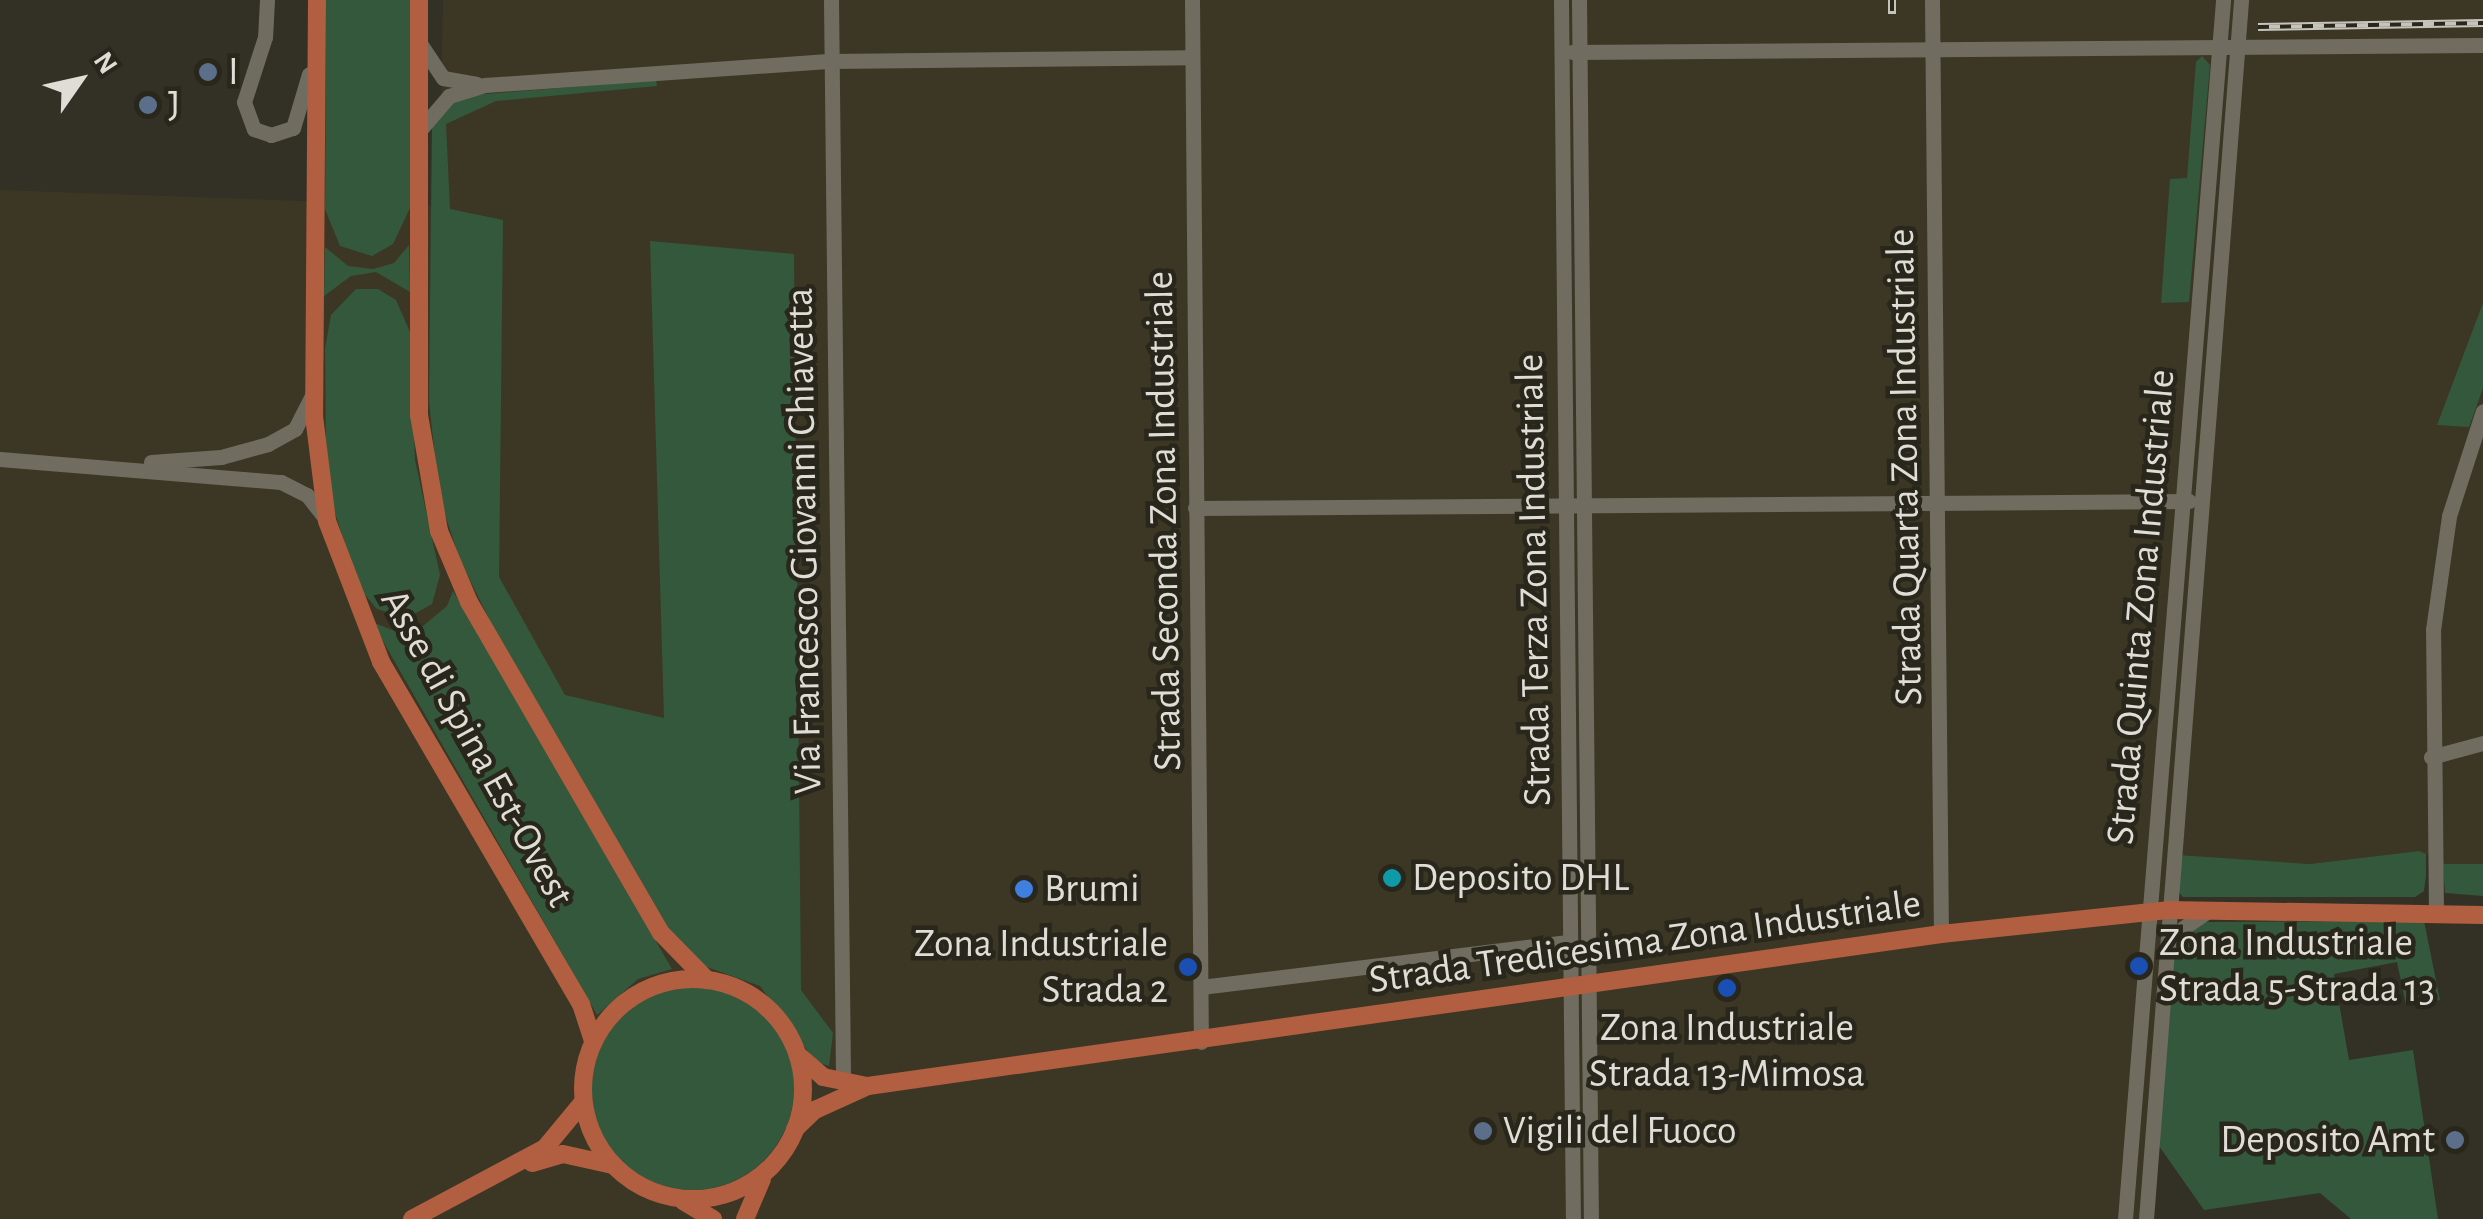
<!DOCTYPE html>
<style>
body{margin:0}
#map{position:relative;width:2483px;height:1219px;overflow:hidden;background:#333025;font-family:"Alegreya Sans",sans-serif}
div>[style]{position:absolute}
.built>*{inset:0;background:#3c3725}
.green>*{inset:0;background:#34583b}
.round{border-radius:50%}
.minor>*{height:15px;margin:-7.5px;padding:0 7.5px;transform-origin:7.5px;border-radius:7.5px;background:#706d60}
.major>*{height:18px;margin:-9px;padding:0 9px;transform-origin:9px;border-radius:9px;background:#b15f40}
.major>.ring{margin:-9px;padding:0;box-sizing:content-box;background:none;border:18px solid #b15f40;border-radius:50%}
.rail>*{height:8px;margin-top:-4px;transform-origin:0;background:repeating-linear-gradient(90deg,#29261b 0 11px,#c5c3bc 0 22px);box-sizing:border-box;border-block:2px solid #c5c3bc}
.dots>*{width:28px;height:28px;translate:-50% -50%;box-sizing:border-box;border:5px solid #29261b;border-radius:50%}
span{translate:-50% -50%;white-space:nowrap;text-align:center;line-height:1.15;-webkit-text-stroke:9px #29261b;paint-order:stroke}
.poi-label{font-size:40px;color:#dfddd6}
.left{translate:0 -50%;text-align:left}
.right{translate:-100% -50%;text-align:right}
.street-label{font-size:40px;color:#dfddd6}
.north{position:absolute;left:30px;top:30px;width:100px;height:100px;-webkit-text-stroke:8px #29261b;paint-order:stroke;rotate:56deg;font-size:28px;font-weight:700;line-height:40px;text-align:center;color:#dfddd6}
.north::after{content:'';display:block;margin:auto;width:35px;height:45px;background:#dfddd6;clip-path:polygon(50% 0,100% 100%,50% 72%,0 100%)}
</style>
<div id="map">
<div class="built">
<div style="clip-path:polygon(443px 0,2483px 0,2483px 864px,2443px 864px,2419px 851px,2310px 864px,2178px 856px,2153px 1219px,0 1219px,0 190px,439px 206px)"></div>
</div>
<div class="green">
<div style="clip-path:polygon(326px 0,411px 0,410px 208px,393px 244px,372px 256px,340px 246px,325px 209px)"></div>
<div style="clip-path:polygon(2202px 56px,2210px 65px,2189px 302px,2161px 303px,2170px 179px,2187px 178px,2196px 62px)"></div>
<div style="clip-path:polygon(656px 80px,657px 86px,496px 101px,446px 124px,450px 209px,503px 220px,499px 577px,565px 695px,664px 718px,650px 241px,794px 254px,801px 990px,833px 1033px,829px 1066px,815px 1061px,760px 986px,704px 966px,672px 935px,493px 627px,459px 558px,439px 495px,429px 401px,432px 121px,461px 96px)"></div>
<div style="clip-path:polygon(409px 245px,410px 292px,376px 272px,351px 276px,324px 296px,325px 247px,348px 266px,373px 269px,394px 263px)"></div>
<div style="clip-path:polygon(356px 289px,378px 289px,396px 300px,410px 332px,415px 460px,440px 575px,432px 604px,407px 618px,377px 609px,360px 589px,335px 513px,326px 454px,325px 349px,331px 315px)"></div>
<div style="clip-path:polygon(2483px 303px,2483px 388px,2469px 427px,2437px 425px)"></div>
<div style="clip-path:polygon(453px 591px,672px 969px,638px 979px,597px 1015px,372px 622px,392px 630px,423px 626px,447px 606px)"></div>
<div style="clip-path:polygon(2419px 851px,2426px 854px,2426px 875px,2424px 891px,2415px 897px,2183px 897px,2178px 891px,2177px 855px,2310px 864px)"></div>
<div style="clip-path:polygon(2443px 864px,2483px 864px,2483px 896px,2445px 893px)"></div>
<div style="clip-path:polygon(2424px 921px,2440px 1000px,2406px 1005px,2397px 962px,2334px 974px,2349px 1060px,2413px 1050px,2438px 1219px,2351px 1219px,2320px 1193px,2204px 1210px,2159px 1146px,2174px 949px,2199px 922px)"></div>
<div class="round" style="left:590px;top:986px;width:204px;height:204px"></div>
</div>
<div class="minor">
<div style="left:267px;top:0;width:37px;rotate:93deg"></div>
<div style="left:265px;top:37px;width:68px;rotate:107.9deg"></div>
<div style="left:244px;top:102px;width:29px;rotate:70deg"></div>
<div style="left:254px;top:129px;width:18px;rotate:19deg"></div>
<div style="left:271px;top:135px;width:23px;rotate:-18deg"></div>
<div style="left:293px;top:128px;width:56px;rotate:-73.5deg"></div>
<div style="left:831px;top:0;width:1081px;rotate:89.36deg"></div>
<div style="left:1192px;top:0;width:1042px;rotate:89.51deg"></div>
<div style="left:1561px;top:0;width:1219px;rotate:89.44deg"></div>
<div style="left:1579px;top:0;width:1219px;rotate:89.44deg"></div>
<div style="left:1932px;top:0;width:934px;rotate:89.45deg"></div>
<div style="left:419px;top:42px;width:43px;rotate:56.3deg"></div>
<div style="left:443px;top:78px;width:34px;rotate:10deg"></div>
<div style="left:1572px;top:52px;width:911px;rotate:-0.44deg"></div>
<div style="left:419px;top:131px;width:46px;rotate:-49.4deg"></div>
<div style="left:449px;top:96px;width:38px;rotate:-17deg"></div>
<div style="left:485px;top:85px;width:347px;rotate:-4deg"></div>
<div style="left:831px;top:61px;width:361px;rotate:-0.6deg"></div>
<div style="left:0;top:459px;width:282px;rotate:4.7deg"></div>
<div style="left:281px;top:482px;width:29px;rotate:27deg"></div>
<div style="left:307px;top:495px;width:33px;rotate:52deg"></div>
<div style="left:151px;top:462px;width:70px;rotate:-4.1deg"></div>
<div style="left:221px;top:457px;width:49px;rotate:-15.5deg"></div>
<div style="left:268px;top:444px;width:31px;rotate:-29deg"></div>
<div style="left:295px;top:429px;width:36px;rotate:-63deg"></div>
<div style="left:1195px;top:508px;width:994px;rotate:-0.4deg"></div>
<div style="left:2431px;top:757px;width:54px;rotate:-15.1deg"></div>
<div style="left:2436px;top:910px;width:280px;rotate:-90.6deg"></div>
<div style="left:2433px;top:630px;width:115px;rotate:-82deg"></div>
<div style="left:2449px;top:516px;width:110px;rotate:-72.1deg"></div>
<div style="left:2169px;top:948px;width:24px;rotate:-55deg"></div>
<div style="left:2183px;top:928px;width:32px;rotate:-34deg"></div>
<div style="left:1201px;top:987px;width:372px;rotate:-7deg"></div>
<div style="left:2125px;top:1219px;width:1223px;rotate:-85.4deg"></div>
<div style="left:2146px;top:1219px;width:1223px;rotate:-85.54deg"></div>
</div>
<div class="major">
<div style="left:317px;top:0;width:416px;rotate:90.4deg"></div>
<div style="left:314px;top:416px;width:106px;rotate:82.9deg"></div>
<div style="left:327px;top:521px;width:151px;rotate:69deg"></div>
<div style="left:381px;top:662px;width:396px;rotate:59.7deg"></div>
<div style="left:581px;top:1004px;width:40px;rotate:72deg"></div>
<div style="left:419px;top:0;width:415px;rotate:90deg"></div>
<div style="left:419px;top:415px;width:118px;rotate:80.2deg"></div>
<div style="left:439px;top:531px;width:77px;rotate:67.1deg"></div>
<div style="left:469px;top:602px;width:383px;rotate:59.9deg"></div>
<div style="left:661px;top:933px;width:66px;rotate:45.6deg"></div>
<div class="ring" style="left:583px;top:979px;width:202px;height:202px"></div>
<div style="left:798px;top:1055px;width:33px;rotate:41deg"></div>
<div style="left:823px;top:1077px;width:45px;rotate:11.6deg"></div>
<div style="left:795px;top:1129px;width:28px;rotate:-44deg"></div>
<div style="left:815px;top:1110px;width:58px;rotate:-24.4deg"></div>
<div style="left:868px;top:1086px;width:1084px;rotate:-8.06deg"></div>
<div style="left:1941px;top:934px;width:228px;rotate:-6deg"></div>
<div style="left:2168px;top:910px;width:315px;rotate:0.9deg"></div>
<div style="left:532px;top:1163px;width:32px;rotate:-16deg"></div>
<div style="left:563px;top:1154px;width:51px;rotate:12.4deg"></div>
<div style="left:683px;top:1201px;width:35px;rotate:31deg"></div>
<div style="left:412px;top:1219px;width:151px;rotate:-28.1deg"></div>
<div style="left:545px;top:1148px;width:60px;rotate:-50.4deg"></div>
<div style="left:745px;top:1219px;width:43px;rotate:-67deg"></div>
</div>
<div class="rail">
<div style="left:1892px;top:0;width:14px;rotate:90deg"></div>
<div style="left:2258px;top:27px;width:225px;rotate:-1deg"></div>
</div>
<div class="dots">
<div style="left:208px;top:72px;background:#5c6f8a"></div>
<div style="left:148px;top:105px;background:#5c6f8a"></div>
<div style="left:1392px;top:878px;background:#0f9aa8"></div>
<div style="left:1024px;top:889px;background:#3f7fe0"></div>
<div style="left:2139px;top:966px;background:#1a4fb4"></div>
<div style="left:1188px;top:967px;background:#1a4fb4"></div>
<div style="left:1727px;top:988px;background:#1a4fb4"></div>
<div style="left:1483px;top:1131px;background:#5c6f8a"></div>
<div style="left:2455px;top:1140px;background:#5c6f8a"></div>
</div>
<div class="poi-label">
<span class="left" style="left:228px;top:72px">I</span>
<span class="left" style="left:168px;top:105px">J</span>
<span class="left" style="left:1412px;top:878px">Deposito DHL</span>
<span class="left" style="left:1044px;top:889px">Brumi</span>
<span class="left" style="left:2159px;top:966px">Zona Industriale<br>Strada 5-Strada 13</span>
<span class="right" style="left:1168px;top:967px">Zona Industriale<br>Strada 2</span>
<span style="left:1727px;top:1051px">Zona Industriale<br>Strada 13-Mimosa</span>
<span class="left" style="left:1503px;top:1131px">Vigili del Fuoco</span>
<span class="right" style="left:2435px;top:1140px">Deposito Amt</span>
</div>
<div class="street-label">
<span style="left:1905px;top:467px;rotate:-91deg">Strada Quarta Zona Industriale</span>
<span style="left:1164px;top:521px;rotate:-91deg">Strada Seconda Zona Industriale</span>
<span style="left:804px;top:541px;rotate:-91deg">Via Francesco Giovanni Chiavetta</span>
<span style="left:1534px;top:580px;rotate:-91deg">Strada Terza Zona Industriale</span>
<span style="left:2141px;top:607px;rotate:-85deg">Strada Quinta Zona Industriale</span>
<span style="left:477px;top:748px;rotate:61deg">Asse di Spina Est-Ovest</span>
<span style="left:1645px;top:942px;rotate:-8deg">Strada Tredicesima Zona Industriale</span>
</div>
<div class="north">N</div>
</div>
